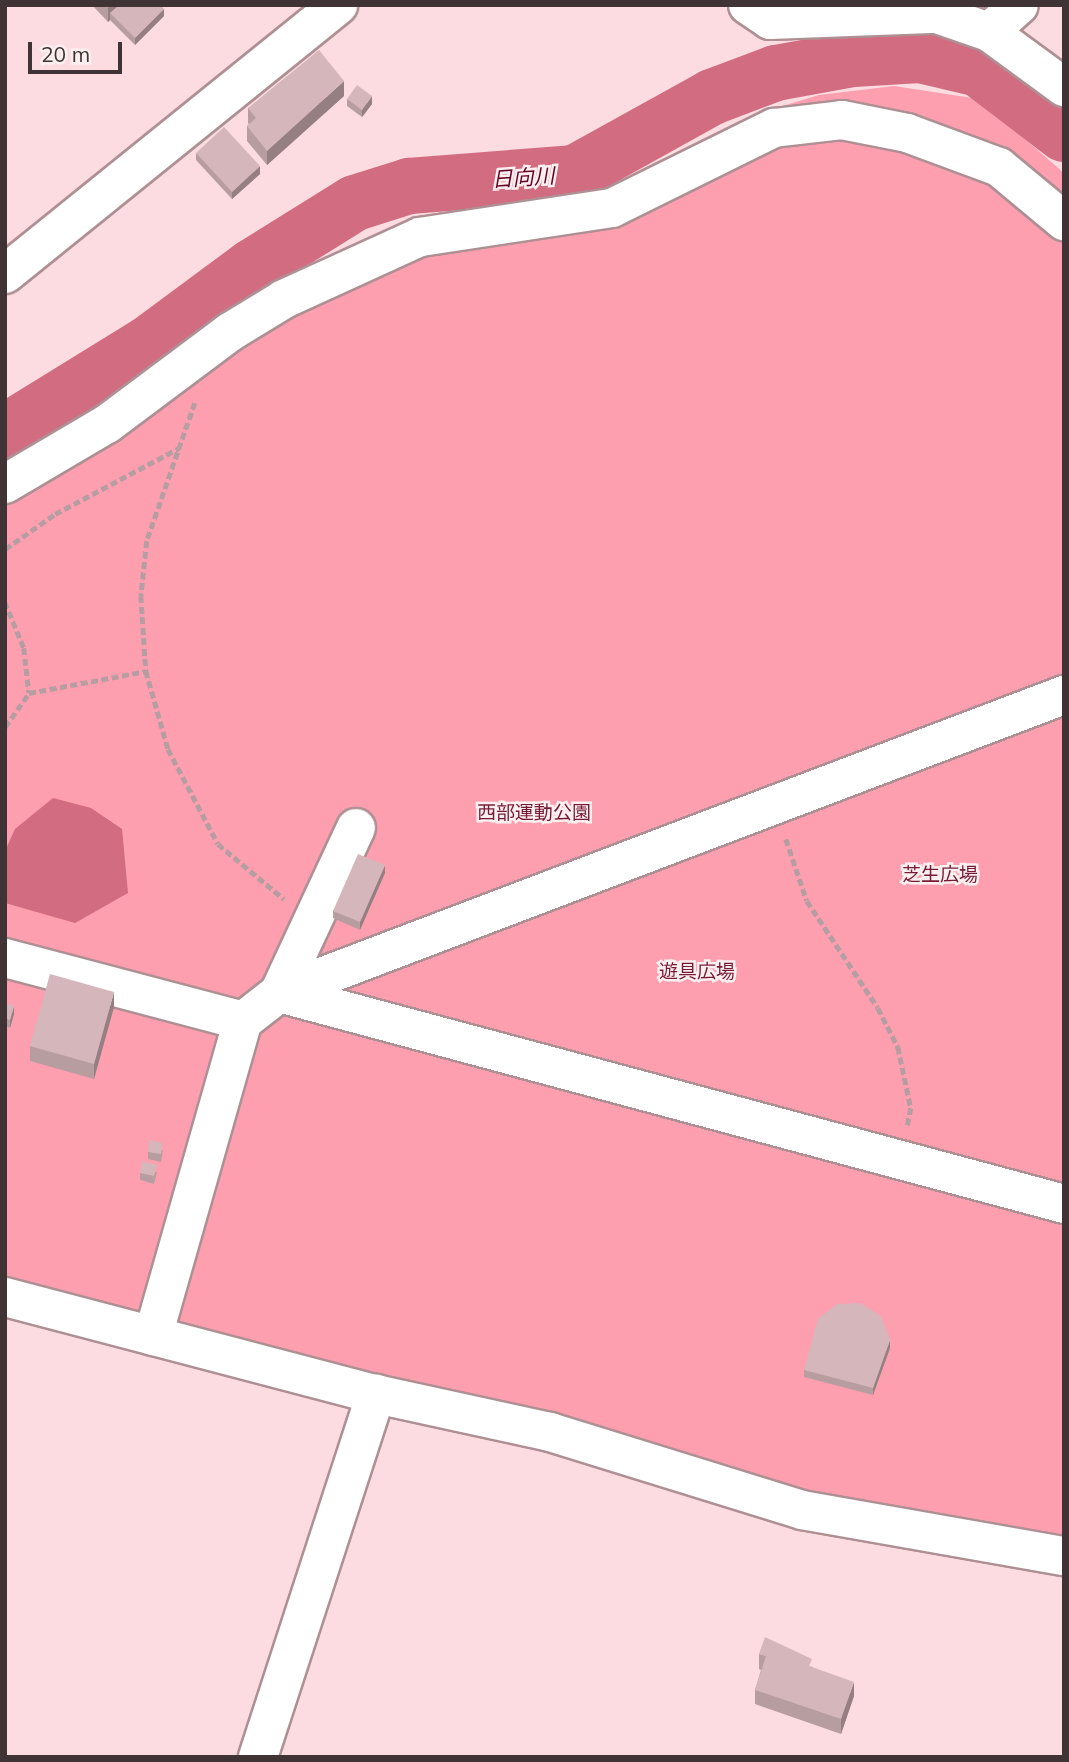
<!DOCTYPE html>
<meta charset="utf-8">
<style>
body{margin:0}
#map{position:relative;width:1069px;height:1762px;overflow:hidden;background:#fcdce0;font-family:Mulish,"Noto Sans JP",sans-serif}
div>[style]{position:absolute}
.green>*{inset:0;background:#fe9faf}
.water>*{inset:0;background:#d26c80}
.river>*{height:56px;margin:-28px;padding:0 28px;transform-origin:28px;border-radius:28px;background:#d26c80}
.path>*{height:4.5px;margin-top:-2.25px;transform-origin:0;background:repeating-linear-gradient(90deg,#b69da1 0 7px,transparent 0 10.5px)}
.roads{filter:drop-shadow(2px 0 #ae9094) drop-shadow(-2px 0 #ae9094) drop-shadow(0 2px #ae9094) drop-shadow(0 -2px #ae9094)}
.minor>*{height:38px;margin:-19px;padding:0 19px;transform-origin:19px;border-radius:19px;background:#fff}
.wall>*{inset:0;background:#b79da0}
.shaded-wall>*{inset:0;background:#957f82}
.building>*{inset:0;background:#d5b6ba}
span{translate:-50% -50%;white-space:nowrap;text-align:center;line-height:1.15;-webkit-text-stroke:5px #fceff0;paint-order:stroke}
.park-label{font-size:19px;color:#781a35}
.water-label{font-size:21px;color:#660427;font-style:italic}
.frame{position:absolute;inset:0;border:7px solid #3f3335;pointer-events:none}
.scale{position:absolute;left:28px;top:42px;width:94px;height:32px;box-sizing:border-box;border:4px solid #3f3335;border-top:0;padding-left:9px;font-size:21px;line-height:24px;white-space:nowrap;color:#3f3335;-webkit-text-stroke:5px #fceff0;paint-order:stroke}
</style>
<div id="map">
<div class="green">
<div style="clip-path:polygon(894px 86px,979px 99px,1064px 173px,1064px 1539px,794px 1491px,5px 1283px,5px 472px,287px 280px,610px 192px,753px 115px,819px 95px)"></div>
</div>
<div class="water">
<div style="clip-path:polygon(53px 798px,91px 808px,122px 829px,128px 893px,75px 923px,5px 903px,5px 851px,15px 829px)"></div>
</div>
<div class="river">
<div style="left:5px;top:432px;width:168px;rotate:-31.6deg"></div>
<div style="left:148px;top:344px;width:129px;rotate:-36.5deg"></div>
<div style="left:252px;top:267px;width:121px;rotate:-31.9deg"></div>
<div style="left:355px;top:203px;width:57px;rotate:-17.5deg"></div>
<div style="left:409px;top:186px;width:167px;rotate:-4.5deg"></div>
<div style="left:575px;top:173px;width:157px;rotate:-29deg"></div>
<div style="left:712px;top:97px;width:68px;rotate:-20.6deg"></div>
<div style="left:776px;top:73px;width:78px;rotate:-10.3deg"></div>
<div style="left:853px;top:59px;width:67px;rotate:-3.4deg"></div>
<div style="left:920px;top:55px;width:61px;rotate:13.3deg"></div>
<div style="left:979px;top:69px;width:107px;rotate:37.4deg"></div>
</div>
<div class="path">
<div style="left:195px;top:403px;width:146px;rotate:109.2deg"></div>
<div style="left:147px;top:541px;width:55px;rotate:96.2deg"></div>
<div style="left:141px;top:596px;width:75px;rotate:86.2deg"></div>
<div style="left:146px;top:671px;width:81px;rotate:74.2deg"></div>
<div style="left:168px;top:749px;width:107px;rotate:62.2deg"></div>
<div style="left:218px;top:844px;width:86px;rotate:39.8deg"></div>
<div style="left:5px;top:549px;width:61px;rotate:-35deg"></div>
<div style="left:55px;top:514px;width:140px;rotate:-28deg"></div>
<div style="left:5px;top:602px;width:50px;rotate:67.6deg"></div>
<div style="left:24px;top:648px;width:45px;rotate:83.7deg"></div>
<div style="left:29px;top:693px;width:119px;rotate:-10.6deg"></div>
<div style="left:5px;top:727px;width:42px;rotate:-54.8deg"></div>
<div style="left:786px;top:839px;width:65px;rotate:71.3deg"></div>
<div style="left:807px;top:901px;width:128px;rotate:56.4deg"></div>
<div style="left:878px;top:1008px;width:44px;rotate:62.9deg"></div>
<div style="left:898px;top:1047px;width:62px;rotate:78deg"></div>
<div style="left:911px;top:1108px;width:20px;rotate:101deg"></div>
</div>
<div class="roads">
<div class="minor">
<div style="left:748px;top:5px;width:27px;rotate:34deg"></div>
<div style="left:770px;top:20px;width:167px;rotate:-2.1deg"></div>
<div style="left:937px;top:14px;width:55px;rotate:19.1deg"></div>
<div style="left:989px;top:32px;width:93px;rotate:36.3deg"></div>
<div style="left:989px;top:32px;width:40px;rotate:-42deg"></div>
<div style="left:5px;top:274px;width:428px;rotate:-38.9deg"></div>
<div style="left:5px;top:484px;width:118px;rotate:-30.5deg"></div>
<div style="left:107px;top:424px;width:154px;rotate:-36.8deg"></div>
<div style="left:230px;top:332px;width:63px;rotate:-31.4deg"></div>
<div style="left:284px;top:299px;width:149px;rotate:-24.5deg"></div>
<div style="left:420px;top:237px;width:194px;rotate:-8.6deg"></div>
<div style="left:612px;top:208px;width:181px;rotate:-26.3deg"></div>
<div style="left:774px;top:128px;width:68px;rotate:-6.7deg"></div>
<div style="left:842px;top:120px;width:66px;rotate:11.3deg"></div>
<div style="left:907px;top:133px;width:98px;rotate:20.3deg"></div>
<div style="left:999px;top:167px;width:85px;rotate:39.7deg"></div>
<div style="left:5px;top:958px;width:246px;rotate:14.8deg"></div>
<div style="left:279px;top:993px;width:813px;rotate:15.04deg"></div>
<div style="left:279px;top:993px;width:182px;rotate:-65deg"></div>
<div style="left:5px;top:1297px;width:383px;rotate:14.7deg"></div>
<div style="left:376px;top:1394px;width:178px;rotate:12.3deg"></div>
<div style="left:550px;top:1432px;width:264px;rotate:17.2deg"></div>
<div style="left:802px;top:1510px;width:266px;rotate:10deg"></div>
<div style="left:153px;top:1336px;width:328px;rotate:-74.1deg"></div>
<div style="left:243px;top:1021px;width:46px;rotate:-37.9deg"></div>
<div style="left:279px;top:993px;width:840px;rotate:-20.79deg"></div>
<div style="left:258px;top:1757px;width:382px;rotate:-72deg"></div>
</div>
</div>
<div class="wall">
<div style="clip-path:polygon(92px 5px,161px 5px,164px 16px,135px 45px,110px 20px,108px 22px)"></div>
<div style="clip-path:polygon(344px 96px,267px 165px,247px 141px,247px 126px,249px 124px,248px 123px,248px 108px)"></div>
<div style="clip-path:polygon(347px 99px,372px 104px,362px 117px,347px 106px)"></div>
<div style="clip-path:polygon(196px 153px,260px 174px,232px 199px,196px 160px)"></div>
<div style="clip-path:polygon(385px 873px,360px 930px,333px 918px,333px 911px)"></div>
<div style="clip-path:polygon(5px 1003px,14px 1014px,10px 1028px,5px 1026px)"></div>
<div style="clip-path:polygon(114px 1007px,94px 1079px,30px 1061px,30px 1046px)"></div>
<div style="clip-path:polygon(163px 1150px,161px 1162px,148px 1159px,148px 1152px)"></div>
<div style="clip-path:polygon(157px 1172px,154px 1184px,140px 1180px,140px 1173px)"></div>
<div style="clip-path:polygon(890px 1348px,873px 1395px,804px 1377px,804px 1370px)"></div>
<div style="clip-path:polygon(759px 1654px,812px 1667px,854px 1696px,841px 1734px,755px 1704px,755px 1690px,761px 1670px,759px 1669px)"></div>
</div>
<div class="shaded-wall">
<div style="clip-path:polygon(111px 5px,127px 5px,110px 13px,110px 20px,108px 22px,108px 8px)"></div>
<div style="clip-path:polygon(164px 9px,164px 16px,135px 45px,135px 38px)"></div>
<div style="clip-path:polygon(344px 81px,344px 96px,267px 165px,267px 151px)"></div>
<div style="clip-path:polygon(372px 96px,372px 104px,362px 117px,362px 110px)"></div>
<div style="clip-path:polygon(260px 166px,260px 174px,232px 199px,232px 192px)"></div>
<div style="clip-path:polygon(385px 865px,385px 873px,360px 930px,360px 922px)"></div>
<div style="clip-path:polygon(114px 992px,114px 1007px,94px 1079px,94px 1064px)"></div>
<div style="clip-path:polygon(14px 1006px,14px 1014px,10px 1028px,10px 1020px)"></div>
<div style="clip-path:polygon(890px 1340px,890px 1348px,873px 1395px,873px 1388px)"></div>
<div style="clip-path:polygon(854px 1682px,854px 1696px,841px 1734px,841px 1719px)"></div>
</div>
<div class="building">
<div style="clip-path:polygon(119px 5px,161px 5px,164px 9px,135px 38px,110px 13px)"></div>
<div style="clip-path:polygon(319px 50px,344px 81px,267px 151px,247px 126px,256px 118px,248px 108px)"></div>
<div style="clip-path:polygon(357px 85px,372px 96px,362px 110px,347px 99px)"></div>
<div style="clip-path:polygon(224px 127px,260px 166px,232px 192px,196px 153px)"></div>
<div style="clip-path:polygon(358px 854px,385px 865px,360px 922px,333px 911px)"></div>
<div style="clip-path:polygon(50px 974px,114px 992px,94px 1064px,30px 1046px)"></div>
<div style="clip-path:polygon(5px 1003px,14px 1006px,10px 1020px,5px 1018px)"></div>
<div style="clip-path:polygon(150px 1140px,163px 1143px,161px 1154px,148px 1152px)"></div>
<div style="clip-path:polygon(142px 1161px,157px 1165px,154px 1176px,140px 1173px)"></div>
<div style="clip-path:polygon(860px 1303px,881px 1316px,890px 1340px,873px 1388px,804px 1370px,818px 1319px,837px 1304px)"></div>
<div style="clip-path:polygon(765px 1637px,812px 1659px,809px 1666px,854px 1682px,841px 1719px,755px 1690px,766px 1656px,759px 1654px)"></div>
</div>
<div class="park-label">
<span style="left:534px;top:813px">西部運動公園</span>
<span style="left:940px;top:875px">芝生広場</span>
<span style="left:697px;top:972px">遊具広場</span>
</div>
<div class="water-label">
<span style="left:523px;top:177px;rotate:-4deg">日向川</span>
</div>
<div class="frame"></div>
<div class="scale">20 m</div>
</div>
